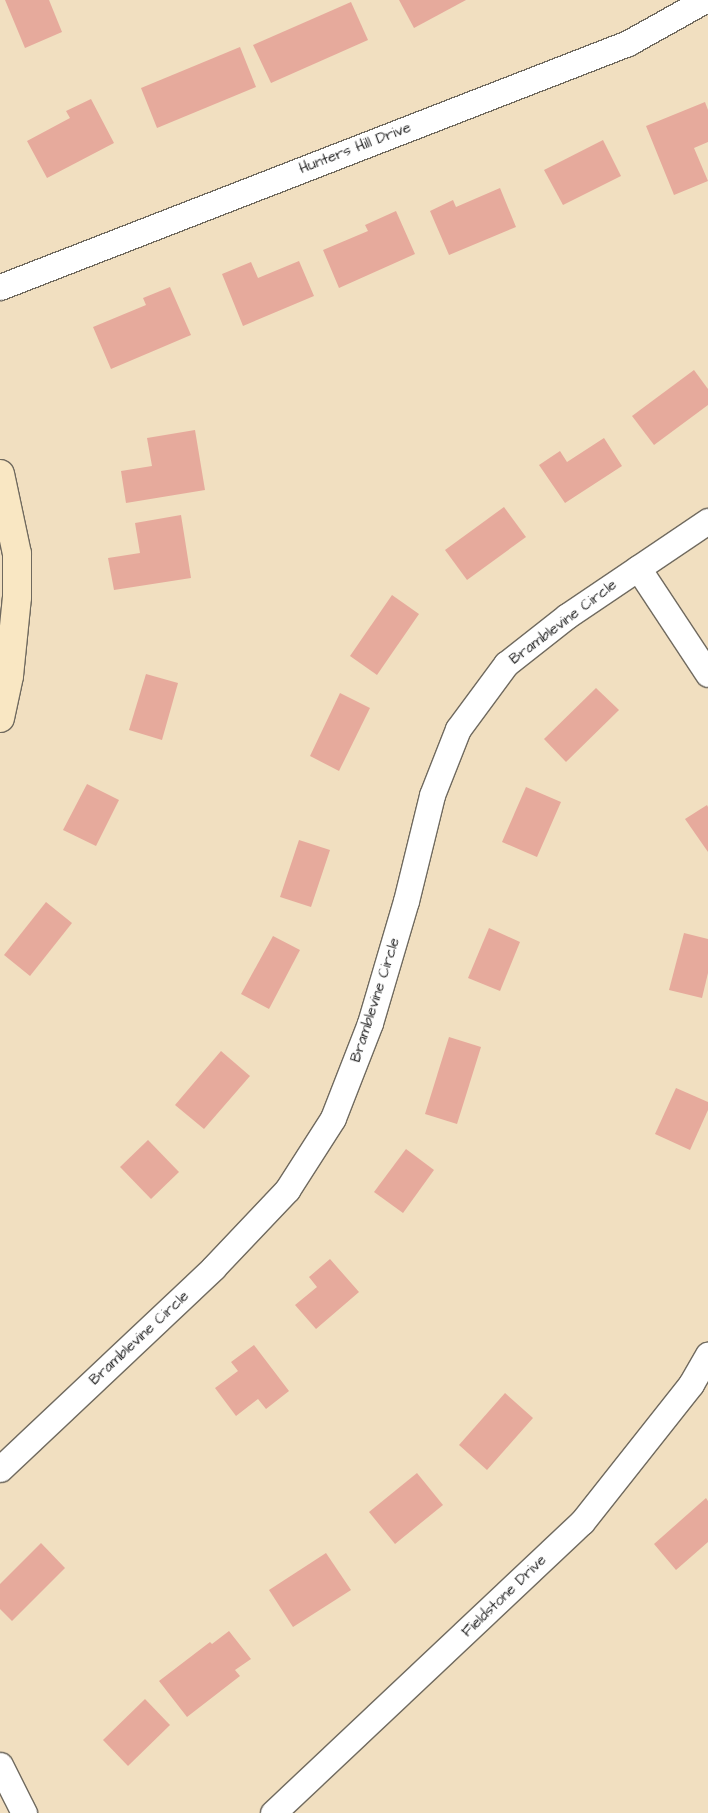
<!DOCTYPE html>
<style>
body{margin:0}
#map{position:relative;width:708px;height:1813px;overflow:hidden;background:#f1dfc0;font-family:"Architects Daughter",sans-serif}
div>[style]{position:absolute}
.building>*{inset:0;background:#e6aa9c}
.roads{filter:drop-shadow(1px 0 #706a5f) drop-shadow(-1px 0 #706a5f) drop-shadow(0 1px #706a5f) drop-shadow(0 -1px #706a5f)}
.street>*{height:25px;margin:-12.5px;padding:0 12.5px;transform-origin:12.5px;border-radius:12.5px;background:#fff}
.secondary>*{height:28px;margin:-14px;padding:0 14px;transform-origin:14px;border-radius:14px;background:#f9e7c3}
span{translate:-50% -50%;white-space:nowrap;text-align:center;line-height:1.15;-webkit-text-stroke:5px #fff;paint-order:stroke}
.street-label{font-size:15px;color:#2b2b2b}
</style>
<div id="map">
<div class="building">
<div style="clip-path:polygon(5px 0,49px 0,62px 32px,25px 48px)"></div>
<div style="clip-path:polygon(399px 0,466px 0,414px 28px)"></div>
<div style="clip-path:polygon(351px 2px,368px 40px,271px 83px,253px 45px)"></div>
<div style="clip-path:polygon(240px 47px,256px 87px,157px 128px,141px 88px)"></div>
<div style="clip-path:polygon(91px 99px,114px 143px,47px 178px,27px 141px,70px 118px,66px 111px)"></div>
<div style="clip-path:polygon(705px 102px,708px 110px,708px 142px,694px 148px,708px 181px,674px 195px,646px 126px)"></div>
<div style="clip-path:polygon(603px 140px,621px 176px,563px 205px,544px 170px)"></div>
<div style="clip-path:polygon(500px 188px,516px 227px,449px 255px,430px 211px,453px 200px,456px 207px)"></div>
<div style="clip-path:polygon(396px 211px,415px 254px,339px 288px,323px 250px,368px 231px,365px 225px)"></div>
<div style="clip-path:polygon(299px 261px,314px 296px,243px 326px,222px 274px,251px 262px,258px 278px)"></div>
<div style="clip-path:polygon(170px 287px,191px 335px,111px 369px,93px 327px,146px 305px,143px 298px)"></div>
<div style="clip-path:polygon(694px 370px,708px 389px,708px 405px,654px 445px,632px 416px)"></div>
<div style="clip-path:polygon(195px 430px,205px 490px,126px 503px,121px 471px,152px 466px,147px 438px)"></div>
<div style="clip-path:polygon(604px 438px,622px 466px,565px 503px,539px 465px,560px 451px,567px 462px)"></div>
<div style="clip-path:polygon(504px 507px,526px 537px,467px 580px,445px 550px)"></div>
<div style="clip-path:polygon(181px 515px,191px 578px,114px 590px,108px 558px,140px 553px,135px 523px)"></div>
<div style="clip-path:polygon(392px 595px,419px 614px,377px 675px,350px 656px)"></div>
<div style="clip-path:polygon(146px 674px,178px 683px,162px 740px,129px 730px)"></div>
<div style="clip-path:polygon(596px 688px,619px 710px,566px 762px,544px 739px)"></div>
<div style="clip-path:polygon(340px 693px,370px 708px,339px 771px,310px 756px)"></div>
<div style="clip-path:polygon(87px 784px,119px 800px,96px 846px,63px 830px)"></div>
<div style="clip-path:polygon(526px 787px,561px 802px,537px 857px,502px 842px)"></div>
<div style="clip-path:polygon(707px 805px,708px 807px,708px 852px,685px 819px)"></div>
<div style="clip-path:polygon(299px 840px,330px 850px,311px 907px,280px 897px)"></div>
<div style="clip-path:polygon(46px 902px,72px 923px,30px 976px,4px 955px)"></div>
<div style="clip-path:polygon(489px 928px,520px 942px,500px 991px,468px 978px)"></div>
<div style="clip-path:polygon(684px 933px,708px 939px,708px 973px,702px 998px,669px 990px)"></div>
<div style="clip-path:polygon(273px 936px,300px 950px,269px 1009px,241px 994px)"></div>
<div style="clip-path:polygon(449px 1037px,481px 1047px,457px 1124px,425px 1114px)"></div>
<div style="clip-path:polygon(221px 1051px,250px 1076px,204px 1129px,175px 1105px)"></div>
<div style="clip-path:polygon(676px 1088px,708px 1102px,708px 1110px,690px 1150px,655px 1134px)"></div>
<div style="clip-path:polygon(148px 1140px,179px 1172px,151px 1199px,120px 1167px)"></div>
<div style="clip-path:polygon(406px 1149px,434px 1170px,403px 1213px,374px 1192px)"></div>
<div style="clip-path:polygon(330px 1259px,359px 1292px,316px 1329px,295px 1305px,317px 1287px,309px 1277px)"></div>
<div style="clip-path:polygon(254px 1345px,289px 1391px,266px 1409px,258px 1399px,236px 1416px,215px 1388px,238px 1371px,231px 1362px)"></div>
<div style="clip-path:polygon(505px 1393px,533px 1418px,487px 1470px,459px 1445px)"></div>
<div style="clip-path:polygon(417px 1473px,443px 1505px,395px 1544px,369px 1512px)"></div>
<div style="clip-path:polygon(706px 1498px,708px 1501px,708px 1542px,676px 1570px,654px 1544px)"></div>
<div style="clip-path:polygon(41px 1543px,65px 1568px,12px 1621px,0 1609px,0 1584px)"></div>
<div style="clip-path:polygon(326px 1553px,351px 1590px,293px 1627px,269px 1590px)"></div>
<div style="clip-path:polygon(229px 1631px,251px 1659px,235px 1670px,240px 1676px,187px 1717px,159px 1681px,210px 1642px,212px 1644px)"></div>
<div style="clip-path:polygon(145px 1699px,170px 1725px,128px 1766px,103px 1740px)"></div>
</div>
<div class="roads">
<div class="street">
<div style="left:0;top:287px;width:674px;rotate:-21.23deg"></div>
<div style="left:628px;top:43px;width:88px;rotate:-29.2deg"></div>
<div style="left:638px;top:568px;width:127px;rotate:56.6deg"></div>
<div style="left:0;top:1469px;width:293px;rotate:-43.3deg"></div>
<div style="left:213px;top:1268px;width:108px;rotate:-46.5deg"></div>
<div style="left:287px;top:1190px;width:85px;rotate:-57.4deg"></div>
<div style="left:333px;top:1118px;width:102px;rotate:-68.7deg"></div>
<div style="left:370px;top:1023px;width:127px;rotate:-73.6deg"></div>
<div style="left:406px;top:901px;width:109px;rotate:-76.2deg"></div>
<div style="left:432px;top:795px;width:71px;rotate:-68.5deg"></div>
<div style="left:458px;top:729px;width:81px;rotate:-53.6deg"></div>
<div style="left:506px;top:664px;width:78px;rotate:-38.2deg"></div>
<div style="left:567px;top:616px;width:170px;rotate:-34deg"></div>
<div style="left:0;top:1765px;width:54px;rotate:63.4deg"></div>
<div style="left:273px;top:1813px;width:424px;rotate:-43.3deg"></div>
<div style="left:582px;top:1522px;width:176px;rotate:-51.7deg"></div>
<div style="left:691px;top:1384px;width:34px;rotate:-60deg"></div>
</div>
<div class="secondary">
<div style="left:0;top:474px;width:82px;rotate:78deg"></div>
<div style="left:17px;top:554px;width:43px;rotate:90deg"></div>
<div style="left:17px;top:597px;width:79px;rotate:95.8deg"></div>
<div style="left:9px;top:676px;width:43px;rotate:102.1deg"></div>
</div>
</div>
<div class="street-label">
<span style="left:355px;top:148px;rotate:-21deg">Hunters Hill Drive</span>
<span style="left:563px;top:622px;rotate:-37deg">Bramblevine Circle</span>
<span style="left:375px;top:1000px;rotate:-72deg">Bramblevine Circle</span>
<span style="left:139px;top:1338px;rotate:-43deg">Bramblevine Circle</span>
<span style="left:504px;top:1596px;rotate:-44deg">Fieldstone Drive</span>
</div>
</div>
